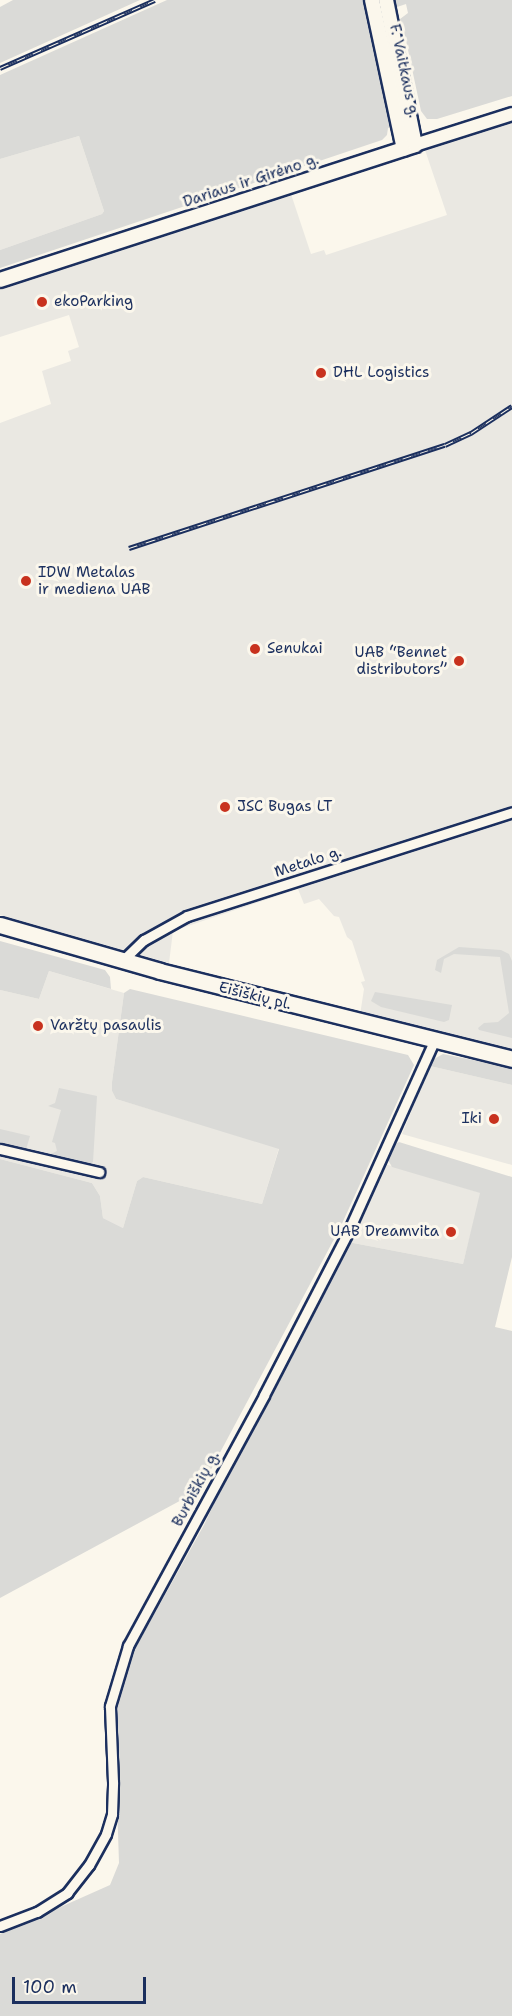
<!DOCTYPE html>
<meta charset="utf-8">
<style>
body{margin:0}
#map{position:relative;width:512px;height:2016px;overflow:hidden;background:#fbf7ec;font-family:"Shantell Sans",sans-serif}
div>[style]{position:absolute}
.built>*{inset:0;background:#eae8e2}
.green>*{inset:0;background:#dadad7}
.roads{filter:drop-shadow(2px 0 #1b2f5e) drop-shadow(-2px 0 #1b2f5e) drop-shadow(0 2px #1b2f5e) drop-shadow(0 -2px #1b2f5e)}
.minor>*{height:9px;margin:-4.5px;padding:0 4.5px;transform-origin:4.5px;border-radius:4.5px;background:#fbf7ec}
.tertiary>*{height:12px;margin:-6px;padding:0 6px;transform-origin:6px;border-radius:6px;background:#fbf7ec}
.secondary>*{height:14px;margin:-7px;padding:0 7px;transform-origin:7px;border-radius:7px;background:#fbf7ec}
.primary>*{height:15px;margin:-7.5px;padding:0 7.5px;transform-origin:7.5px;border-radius:7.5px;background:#fbf7ec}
.rail>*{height:5px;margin-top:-2.5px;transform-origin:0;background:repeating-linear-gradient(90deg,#fbf7ec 0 9px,#1b2f5e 0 18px);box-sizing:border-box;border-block:2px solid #1b2f5e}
.dots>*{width:16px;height:16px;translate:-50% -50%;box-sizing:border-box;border:3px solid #fbf7ec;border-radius:50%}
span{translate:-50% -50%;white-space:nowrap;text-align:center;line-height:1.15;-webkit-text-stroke:6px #fbf7ec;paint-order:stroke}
.street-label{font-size:15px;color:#1b2f5e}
.poi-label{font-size:15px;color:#1b2f5e}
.left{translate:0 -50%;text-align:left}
.right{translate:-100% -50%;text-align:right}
.scale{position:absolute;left:12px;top:1977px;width:134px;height:27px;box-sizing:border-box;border:3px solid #1b2f5e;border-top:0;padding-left:8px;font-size:18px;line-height:21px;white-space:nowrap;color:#1b2f5e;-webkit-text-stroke:4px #fbf7ec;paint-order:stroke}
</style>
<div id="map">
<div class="built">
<div style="clip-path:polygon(512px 122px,512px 1051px,360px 1015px,364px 989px,361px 982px,365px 981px,352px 941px,347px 937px,339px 917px,334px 916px,319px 899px,304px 904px,298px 889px,173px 931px,169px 963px,0 915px,0 423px,51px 404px,42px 371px,71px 361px,68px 351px,79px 347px,69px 315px,0 337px,0 290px,291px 194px,311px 254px,324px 250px,326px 255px,447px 215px,425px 150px)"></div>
<div style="clip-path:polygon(79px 136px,104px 211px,102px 214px,0 250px,0 159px)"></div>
<div style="clip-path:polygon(49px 971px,124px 993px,112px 1082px,112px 1091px,116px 1099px,279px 1148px,262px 1204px,143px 1177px,137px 1181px,123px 1228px,103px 1218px,100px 1196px,92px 1183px,0 1159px,0 990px,39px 999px)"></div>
<div style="clip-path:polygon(430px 1066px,512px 1085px,512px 1165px,402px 1134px)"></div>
<div style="clip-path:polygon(385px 1164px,481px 1193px,463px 1264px,348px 1242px)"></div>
</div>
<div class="green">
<div style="clip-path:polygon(13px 0,140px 0,0 63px,0 7px)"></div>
<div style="clip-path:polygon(167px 0,367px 0,394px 126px,388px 128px,387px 135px,382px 140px,370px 144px,0 268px,0 250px,102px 214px,104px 211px,79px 136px,0 159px,0 75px)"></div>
<div style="clip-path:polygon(391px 0,512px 0,512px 96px,437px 119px,427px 119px,421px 111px,404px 31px,398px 32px,396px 22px,408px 13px,406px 4px,397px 7px)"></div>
<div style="clip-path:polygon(0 941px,105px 970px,110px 977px,111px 989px,49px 971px,39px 999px,0 990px)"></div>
<div style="clip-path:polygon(459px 947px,501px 950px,509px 954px,512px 961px,512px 1038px,479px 1030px,478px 1028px,484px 1023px,498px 1022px,509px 1013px,500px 957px,454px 954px,444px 959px,441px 973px,435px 970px,437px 960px)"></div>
<div style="clip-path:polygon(130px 989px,408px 1055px,414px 1065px,340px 1228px,200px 1490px,0 1598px,0 1159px,92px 1183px,100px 1196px,103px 1218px,123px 1228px,137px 1181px,143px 1177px,262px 1204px,279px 1149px,116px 1099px,112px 1091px,112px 1082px,124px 993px)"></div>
<div style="clip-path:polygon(375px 992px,452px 1005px,449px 1020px,444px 1022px,381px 1007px,371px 1001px)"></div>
<div style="clip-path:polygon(443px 1054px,512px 1068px,512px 1085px,430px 1066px,434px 1059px)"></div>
<div style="clip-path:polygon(59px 1088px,97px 1096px,93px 1162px,89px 1165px,47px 1156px,57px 1151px,55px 1143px,52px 1142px,61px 1110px,48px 1106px,55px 1103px)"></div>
<div style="clip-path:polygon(0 1129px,30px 1136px,25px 1153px,0 1146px)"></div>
<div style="clip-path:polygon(399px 1142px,512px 1177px,512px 1257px,495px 1327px,512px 1331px,512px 2016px,0 2016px,0 1934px,110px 1885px,119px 1863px,114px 1712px,131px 1656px,204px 1525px,234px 1461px,348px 1242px,463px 1264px,480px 1193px,392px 1167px,388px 1160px,395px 1144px)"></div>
</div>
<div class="roads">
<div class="minor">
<div style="left:123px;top:960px;width:29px;rotate:-44deg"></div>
<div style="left:144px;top:940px;width:49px;rotate:-29.2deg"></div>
<div style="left:187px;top:916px;width:341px;rotate:-17.7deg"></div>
<div style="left:0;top:1149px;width:102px;rotate:13.1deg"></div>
<div style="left:0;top:1926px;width:40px;rotate:-21deg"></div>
<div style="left:37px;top:1912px;width:36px;rotate:-32deg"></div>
<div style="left:67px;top:1893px;width:36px;rotate:-52deg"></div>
<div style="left:89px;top:1865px;width:35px;rotate:-61deg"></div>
<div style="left:106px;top:1834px;width:21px;rotate:-73deg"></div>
<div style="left:112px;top:1814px;width:32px;rotate:-88deg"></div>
<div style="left:113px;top:1782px;width:76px;rotate:-92.3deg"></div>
<div style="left:110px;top:1706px;width:63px;rotate:-73.3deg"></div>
<div style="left:128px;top:1646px;width:285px;rotate:-61.5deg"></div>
<div style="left:264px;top:1395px;width:181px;rotate:-62.7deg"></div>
<div style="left:347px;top:1234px;width:212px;rotate:-65.7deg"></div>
</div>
<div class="tertiary">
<div style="left:415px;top:145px;width:102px;rotate:-17.7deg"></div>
</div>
<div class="secondary">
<div style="left:372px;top:0;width:152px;rotate:77.9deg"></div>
<div style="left:0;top:280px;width:436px;rotate:-18deg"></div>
<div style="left:415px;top:145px;width:148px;rotate:-101.3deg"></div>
</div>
<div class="primary">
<div style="left:0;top:925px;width:166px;rotate:16deg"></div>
<div style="left:160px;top:971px;width:363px;rotate:14deg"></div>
</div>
</div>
<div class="rail">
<div style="left:0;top:68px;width:169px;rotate:-23.7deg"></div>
<div style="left:129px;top:548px;width:332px;rotate:-18.1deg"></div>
<div style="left:445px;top:445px;width:29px;rotate:-25deg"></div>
<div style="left:471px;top:433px;width:49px;rotate:-33.4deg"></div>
</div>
<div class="dots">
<div style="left:42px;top:302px;background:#c8321e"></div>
<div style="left:321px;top:373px;background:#c8321e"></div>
<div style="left:26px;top:581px;background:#c8321e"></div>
<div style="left:255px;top:649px;background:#c8321e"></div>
<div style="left:459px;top:661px;background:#c8321e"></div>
<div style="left:225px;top:807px;background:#c8321e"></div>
<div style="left:38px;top:1026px;background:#c8321e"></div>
<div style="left:494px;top:1119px;background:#c8321e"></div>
<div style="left:451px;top:1232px;background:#c8321e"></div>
</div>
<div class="street-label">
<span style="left:404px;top:71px;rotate:78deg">F. Vaitkaus g.</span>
<span style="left:251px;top:181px;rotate:-18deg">Dariaus ir Girėno g.</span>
<span style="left:308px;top:862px;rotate:-18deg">Metalo g.</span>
<span style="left:255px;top:996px;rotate:14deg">Eišiškių pl.</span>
<span style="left:196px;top:1489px;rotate:-62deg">Burbiškių g.</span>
</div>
<div class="poi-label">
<span class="left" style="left:54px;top:302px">ekoParking</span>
<span class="left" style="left:333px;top:373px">DHL Logistics</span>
<span class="left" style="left:38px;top:581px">IDW Metalas<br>ir mediena UAB</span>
<span class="left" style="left:267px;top:649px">Senukai</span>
<span class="right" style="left:447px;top:661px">UAB “Bennet<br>distributors”</span>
<span class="left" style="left:237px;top:807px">JSC Bugas LT</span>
<span class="left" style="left:50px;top:1026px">Varžtų pasaulis</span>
<span class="right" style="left:482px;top:1119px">Iki</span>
<span class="right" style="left:439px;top:1232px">UAB Dreamvita</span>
</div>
<div class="scale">100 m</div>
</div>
